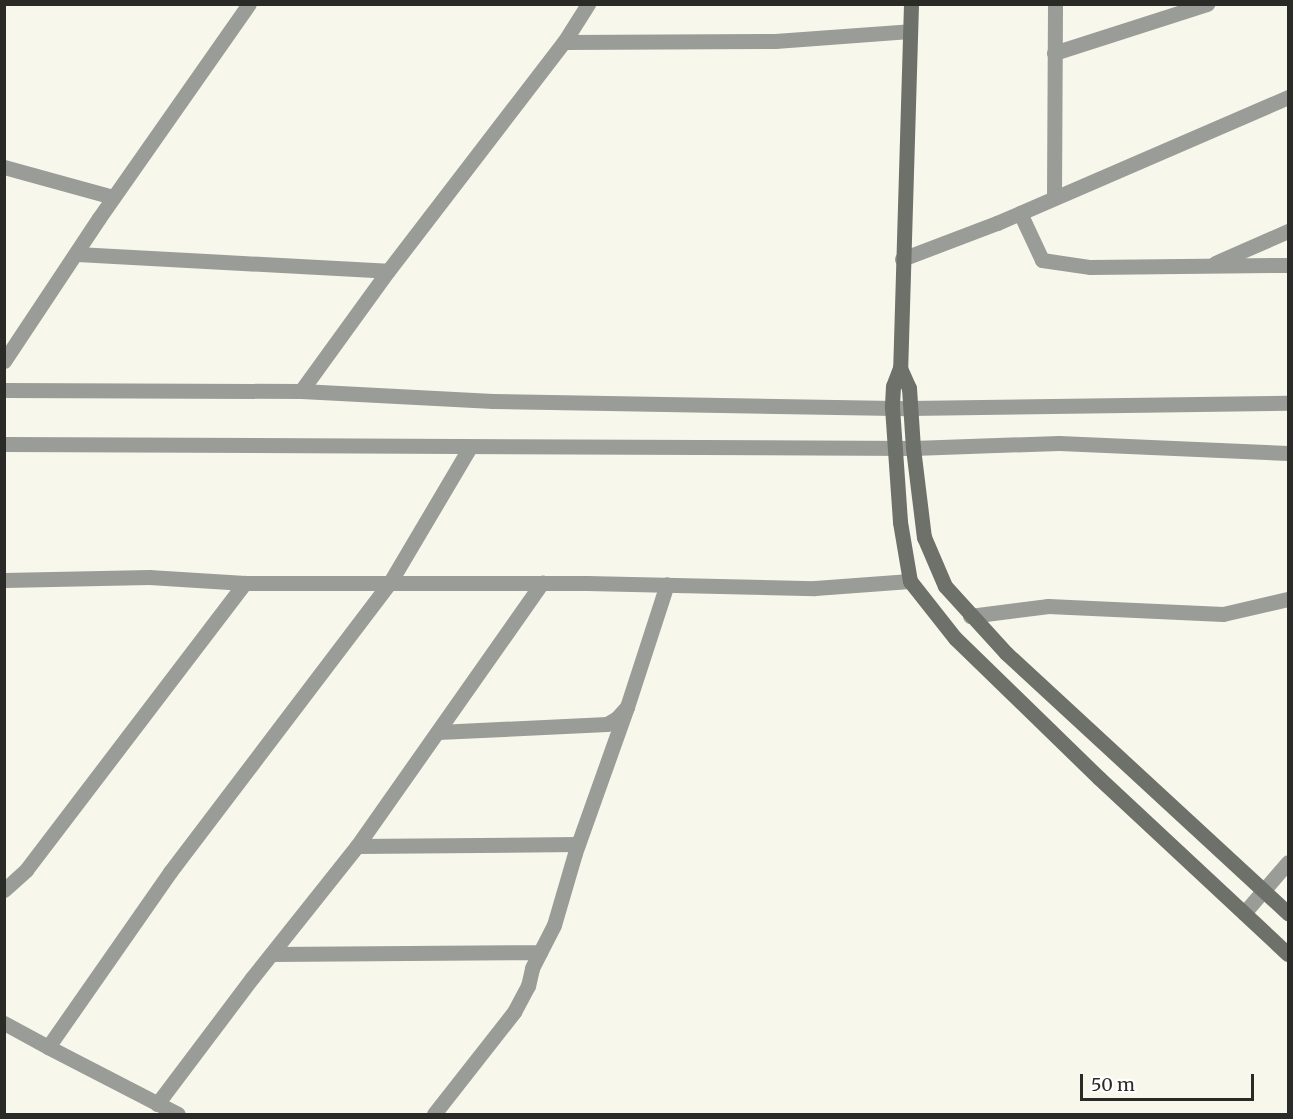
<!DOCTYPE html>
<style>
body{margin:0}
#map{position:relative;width:1293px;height:1119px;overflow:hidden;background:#f8f7ec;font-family:Merriweather,serif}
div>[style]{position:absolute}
.street>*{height:15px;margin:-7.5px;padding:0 7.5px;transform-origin:7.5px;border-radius:7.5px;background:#9a9c97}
.secondary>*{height:15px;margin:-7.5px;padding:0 7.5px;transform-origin:7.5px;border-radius:7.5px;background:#6e706a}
span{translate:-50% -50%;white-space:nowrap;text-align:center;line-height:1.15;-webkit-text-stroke:4.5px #fff;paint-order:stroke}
.frame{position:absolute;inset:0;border:6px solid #2a2a26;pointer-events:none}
.scale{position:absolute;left:1080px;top:1074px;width:174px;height:27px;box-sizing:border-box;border:3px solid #2a2a26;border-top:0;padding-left:8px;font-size:18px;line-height:21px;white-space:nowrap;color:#2a2a26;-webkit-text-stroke:4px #fff;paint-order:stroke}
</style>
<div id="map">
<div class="street">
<div style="left:564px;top:42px;width:211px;rotate:-0.3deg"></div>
<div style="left:775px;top:41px;width:135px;rotate:-4.2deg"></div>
<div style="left:1054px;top:53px;width:161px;rotate:-17.8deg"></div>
<div style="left:4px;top:167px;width:113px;rotate:15.4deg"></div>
<div style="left:1054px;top:197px;width:193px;rotate:-89.7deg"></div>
<div style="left:1020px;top:213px;width:52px;rotate:64.9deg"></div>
<div style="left:1042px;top:260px;width:49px;rotate:8.3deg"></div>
<div style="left:1090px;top:267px;width:198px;rotate:-0.6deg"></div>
<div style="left:77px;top:254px;width:311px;rotate:3.1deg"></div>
<div style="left:902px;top:259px;width:102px;rotate:-20.8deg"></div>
<div style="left:997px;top:223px;width:317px;rotate:-23.4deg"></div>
<div style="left:1215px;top:263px;width:80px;rotate:-23.7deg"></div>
<div style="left:4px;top:361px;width:172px;rotate:-56.4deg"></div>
<div style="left:99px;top:218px;width:261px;rotate:-55deg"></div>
<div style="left:4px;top:390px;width:297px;rotate:0.2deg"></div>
<div style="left:301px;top:391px;width:192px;rotate:3deg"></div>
<div style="left:493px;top:401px;width:416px;rotate:1deg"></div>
<div style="left:909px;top:408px;width:379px;rotate:-0.8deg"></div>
<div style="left:301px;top:391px;width:148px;rotate:-54.1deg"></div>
<div style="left:388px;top:271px;width:289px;rotate:-52.5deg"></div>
<div style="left:564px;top:42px;width:45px;rotate:-57.7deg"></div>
<div style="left:4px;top:444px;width:909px;rotate:0.25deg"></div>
<div style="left:913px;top:448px;width:146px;rotate:-2deg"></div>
<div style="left:1059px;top:443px;width:229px;rotate:2.5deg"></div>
<div style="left:4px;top:580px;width:145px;rotate:-1.2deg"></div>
<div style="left:149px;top:577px;width:96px;rotate:3.6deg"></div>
<div style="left:245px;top:583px;width:342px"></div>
<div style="left:587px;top:583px;width:228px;rotate:1.3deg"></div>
<div style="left:815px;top:588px;width:95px;rotate:-4.2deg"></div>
<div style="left:970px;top:616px;width:79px;rotate:-7.3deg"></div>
<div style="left:1048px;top:606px;width:175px;rotate:2.6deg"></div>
<div style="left:1223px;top:614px;width:67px;rotate:-13deg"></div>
<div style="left:438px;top:732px;width:169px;rotate:-2.7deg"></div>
<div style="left:607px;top:724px;width:12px;rotate:-31deg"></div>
<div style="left:617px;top:718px;width:15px;rotate:-48deg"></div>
<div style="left:627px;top:707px;width:129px;rotate:-72deg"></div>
<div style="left:357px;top:846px;width:221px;rotate:-0.5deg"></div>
<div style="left:4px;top:890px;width:30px;rotate:-42deg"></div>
<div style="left:26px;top:870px;width:361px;rotate:-52.7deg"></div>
<div style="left:1244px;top:913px;width:67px;rotate:-49.2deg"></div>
<div style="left:272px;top:954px;width:268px;rotate:-0.4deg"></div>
<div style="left:4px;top:1023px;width:50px;rotate:28.6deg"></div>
<div style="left:48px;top:1047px;width:213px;rotate:-55.1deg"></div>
<div style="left:170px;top:872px;width:362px;rotate:-52.8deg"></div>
<div style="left:389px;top:584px;width:159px;rotate:-59.4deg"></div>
<div style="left:48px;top:1047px;width:146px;rotate:27.3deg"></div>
<div style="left:157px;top:1104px;width:158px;rotate:-53deg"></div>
<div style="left:252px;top:978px;width:169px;rotate:-51.5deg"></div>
<div style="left:357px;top:846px;width:322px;rotate:-54.9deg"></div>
<div style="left:434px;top:1114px;width:130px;rotate:-51.9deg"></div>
<div style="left:514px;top:1012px;width:30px;rotate:-62deg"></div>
<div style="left:528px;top:986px;width:18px;rotate:-77deg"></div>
<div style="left:532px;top:968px;width:48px;rotate:-62.9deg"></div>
<div style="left:554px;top:925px;width:75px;rotate:-73.7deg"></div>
<div style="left:575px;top:853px;width:155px;rotate:-70.4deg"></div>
</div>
<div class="secondary">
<div style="left:911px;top:4px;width:364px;rotate:91.7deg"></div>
<div style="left:900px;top:368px;width:19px;rotate:111deg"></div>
<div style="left:893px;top:386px;width:21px;rotate:93deg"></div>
<div style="left:892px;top:407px;width:115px;rotate:86deg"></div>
<div style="left:900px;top:522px;width:60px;rotate:80.4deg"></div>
<div style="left:910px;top:581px;width:73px;rotate:51.7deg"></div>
<div style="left:955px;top:638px;width:201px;rotate:44.2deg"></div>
<div style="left:1099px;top:778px;width:258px;rotate:43deg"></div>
<div style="left:900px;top:368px;width:22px;rotate:66deg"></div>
<div style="left:909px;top:388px;width:60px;rotate:86.2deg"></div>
<div style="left:913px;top:448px;width:90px;rotate:83deg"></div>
<div style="left:924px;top:537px;width:53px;rotate:66.8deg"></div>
<div style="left:945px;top:586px;width:91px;rotate:47.7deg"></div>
<div style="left:1006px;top:653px;width:384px;rotate:42.7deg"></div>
</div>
<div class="frame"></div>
<div class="scale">50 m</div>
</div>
